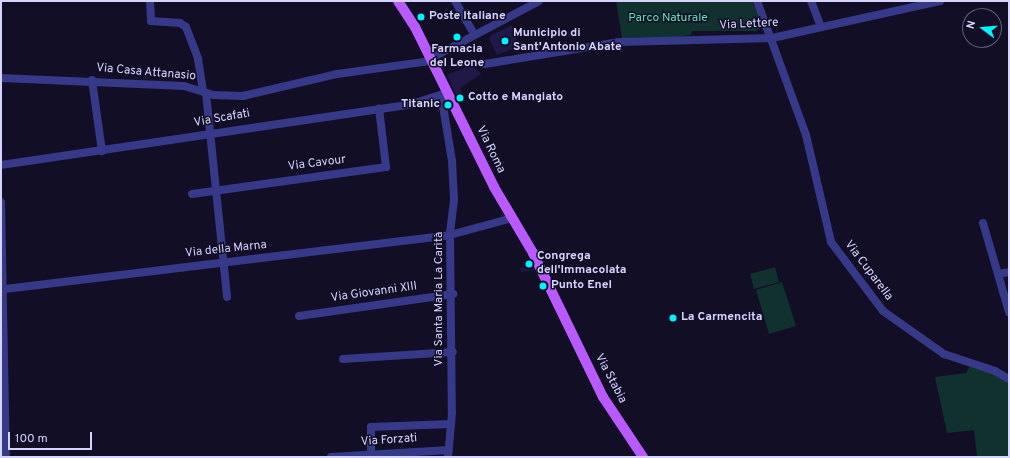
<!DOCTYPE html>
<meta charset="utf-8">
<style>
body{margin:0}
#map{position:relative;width:1010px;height:458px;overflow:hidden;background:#110e26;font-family:Overpass,sans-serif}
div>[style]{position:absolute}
.green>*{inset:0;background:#10312e}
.building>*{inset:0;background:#201948}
.minor>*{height:8px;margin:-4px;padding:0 4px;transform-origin:4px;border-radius:4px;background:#363888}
.major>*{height:10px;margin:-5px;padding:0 5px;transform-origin:5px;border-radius:5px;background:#b85aff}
.dots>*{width:11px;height:11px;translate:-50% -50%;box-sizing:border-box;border:2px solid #110e26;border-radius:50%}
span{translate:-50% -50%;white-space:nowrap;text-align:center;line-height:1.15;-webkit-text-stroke:3px #110e26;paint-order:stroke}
.poi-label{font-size:12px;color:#d6d3ff;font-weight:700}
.left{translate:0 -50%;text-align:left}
.right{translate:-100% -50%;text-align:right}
.park-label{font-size:12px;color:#59e6ba}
.street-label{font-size:12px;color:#d6d3ff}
.frame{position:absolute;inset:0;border:2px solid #d6d3ff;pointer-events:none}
.north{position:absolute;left:962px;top:8px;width:40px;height:40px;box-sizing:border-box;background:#110e26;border:1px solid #605d7d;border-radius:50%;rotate:286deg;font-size:11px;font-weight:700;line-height:16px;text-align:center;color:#d6d3ff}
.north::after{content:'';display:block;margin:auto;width:14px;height:18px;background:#00f3fe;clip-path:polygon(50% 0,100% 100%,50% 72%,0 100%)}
.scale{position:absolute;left:8px;top:432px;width:84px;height:18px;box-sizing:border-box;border:2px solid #d6d3ff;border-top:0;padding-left:5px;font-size:12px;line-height:14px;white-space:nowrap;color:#d6d3ff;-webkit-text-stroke:3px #110e26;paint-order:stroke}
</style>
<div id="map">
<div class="green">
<div style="clip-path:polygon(616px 1px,752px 1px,762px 21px,761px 28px,756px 31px,692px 31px,691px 35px,677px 37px,622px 38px)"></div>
<div style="clip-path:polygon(775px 267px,779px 282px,754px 289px,750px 274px)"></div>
<div style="clip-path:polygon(782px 282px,796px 326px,769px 334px,756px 290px)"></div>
<div style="clip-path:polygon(970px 366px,999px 376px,1009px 383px,1009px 457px,977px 457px,974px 430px,947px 433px,935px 377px,966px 373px)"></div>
</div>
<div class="building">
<div style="clip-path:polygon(512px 25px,517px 42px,520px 41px,522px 46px,497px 55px,489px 39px,491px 35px)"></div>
<div style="clip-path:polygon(472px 65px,481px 74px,460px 88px,465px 99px,459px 102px,447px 75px)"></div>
<div style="clip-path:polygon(529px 259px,534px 270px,521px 272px,520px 268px,525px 267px,523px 262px)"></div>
</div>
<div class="minor">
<div style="left:150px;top:1px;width:20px;rotate:87deg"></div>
<div style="left:151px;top:21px;width:29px;rotate:4deg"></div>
<div style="left:180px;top:23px;width:7px;rotate:34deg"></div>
<div style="left:186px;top:27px;width:34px;rotate:69deg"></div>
<div style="left:198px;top:59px;width:32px;rotate:81deg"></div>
<div style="left:455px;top:1px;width:39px;rotate:60deg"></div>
<div style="left:757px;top:1px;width:143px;rotate:69.9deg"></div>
<div style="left:806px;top:135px;width:110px;rotate:76.8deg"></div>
<div style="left:831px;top:242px;width:86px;rotate:53deg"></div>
<div style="left:883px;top:311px;width:75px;rotate:35.2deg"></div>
<div style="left:944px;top:354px;width:54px;rotate:18.4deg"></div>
<div style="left:995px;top:371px;width:16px;rotate:30deg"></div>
<div style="left:811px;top:1px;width:28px;rotate:69deg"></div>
<div style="left:485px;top:64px;width:136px;rotate:-9.3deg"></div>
<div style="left:619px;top:42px;width:153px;rotate:-1.5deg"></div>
<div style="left:772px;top:38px;width:172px;rotate:-12.4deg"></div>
<div style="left:1px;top:78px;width:183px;rotate:2.5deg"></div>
<div style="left:184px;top:86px;width:30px;rotate:17deg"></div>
<div style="left:213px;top:95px;width:30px;rotate:2deg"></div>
<div style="left:243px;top:96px;width:97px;rotate:-13.2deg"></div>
<div style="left:337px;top:74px;width:88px;rotate:-7.9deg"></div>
<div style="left:424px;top:62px;width:130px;rotate:-27.9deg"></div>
<div style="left:92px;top:80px;width:72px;rotate:82deg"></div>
<div style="left:206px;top:93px;width:205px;rotate:84.1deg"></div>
<div style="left:445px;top:93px;width:13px;rotate:99deg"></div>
<div style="left:443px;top:106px;width:56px;rotate:80.7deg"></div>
<div style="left:452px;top:161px;width:39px;rotate:87deg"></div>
<div style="left:454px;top:200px;width:35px;rotate:97deg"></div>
<div style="left:450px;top:235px;width:178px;rotate:89.4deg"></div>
<div style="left:452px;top:413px;width:44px;rotate:95.2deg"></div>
<div style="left:1px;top:165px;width:416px;rotate:-8.4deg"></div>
<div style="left:412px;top:104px;width:35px;rotate:-18deg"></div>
<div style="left:192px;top:194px;width:196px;rotate:-7.9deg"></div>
<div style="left:386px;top:167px;width:59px;rotate:-96.8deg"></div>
<div style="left:1px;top:202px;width:255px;rotate:88.9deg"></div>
<div style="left:983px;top:223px;width:93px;rotate:73.7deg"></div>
<div style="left:998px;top:274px;width:11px;rotate:-10deg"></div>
<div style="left:5px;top:289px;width:448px;rotate:-6.9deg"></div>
<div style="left:450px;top:235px;width:64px;rotate:-15.3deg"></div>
<div style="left:299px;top:316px;width:156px;rotate:-8.1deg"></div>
<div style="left:343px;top:359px;width:110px;rotate:-3.6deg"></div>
<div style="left:371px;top:455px;width:28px;rotate:-90deg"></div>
<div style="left:371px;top:427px;width:80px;rotate:-2.1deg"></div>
<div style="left:331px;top:457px;width:118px;rotate:-3.4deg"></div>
</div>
<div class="major">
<div style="left:398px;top:1px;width:31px;rotate:57deg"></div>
<div style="left:415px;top:27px;width:178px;rotate:63.7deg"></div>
<div style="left:494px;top:187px;width:77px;rotate:59.4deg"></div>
<div style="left:533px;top:253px;width:160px;rotate:64.1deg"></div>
<div style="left:603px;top:397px;width:72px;rotate:56.3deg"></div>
</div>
<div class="dots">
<div style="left:421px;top:17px;background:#00f3fe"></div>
<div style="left:457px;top:37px;background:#00f3fe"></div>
<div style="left:505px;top:41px;background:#00f3fe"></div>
<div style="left:460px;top:98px;background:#00f3fe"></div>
<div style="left:448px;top:105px;background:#00f3fe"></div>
<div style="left:529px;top:264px;background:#00f3fe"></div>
<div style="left:543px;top:286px;background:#00f3fe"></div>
<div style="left:673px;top:318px;background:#00f3fe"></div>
</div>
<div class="poi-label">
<span class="left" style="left:429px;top:17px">Poste Italiane</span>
<span class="left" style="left:513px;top:41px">Municipio di<br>Sant'Antonio Abate</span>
<span style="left:457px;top:57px">Farmacia<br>del Leone</span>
<span class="left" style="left:468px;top:98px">Cotto e Mangiato</span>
<span class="right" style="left:440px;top:105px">Titanic</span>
<span class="left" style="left:537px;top:264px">Congrega<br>dell'Immacolata</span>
<span class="left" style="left:551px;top:286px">Punto Enel</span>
<span class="left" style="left:681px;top:318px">La Carmencita</span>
</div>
<div class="park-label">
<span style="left:668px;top:19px">Parco Naturale</span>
</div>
<div class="street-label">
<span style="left:749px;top:25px;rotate:-3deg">Via Lettere</span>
<span style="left:146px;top:73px;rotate:5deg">Via Casa Attanasio</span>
<span style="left:222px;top:119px;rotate:-10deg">Via Scafati</span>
<span style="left:490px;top:150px;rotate:64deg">Via Roma</span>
<span style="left:317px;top:164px;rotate:-7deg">Via Cavour</span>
<span style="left:226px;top:250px;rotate:-6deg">Via della Marna</span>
<span style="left:868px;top:271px;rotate:53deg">Via Cuparella</span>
<span style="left:374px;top:293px;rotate:-8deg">Via Giovanni XIII</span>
<span style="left:440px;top:299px;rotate:-90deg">Via Santa Maria La Carità</span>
<span style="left:610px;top:379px;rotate:62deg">Via Stabia</span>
<span style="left:389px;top:441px;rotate:-4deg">Via Forzati</span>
</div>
<div class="frame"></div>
<div class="north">N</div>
<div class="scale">100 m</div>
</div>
